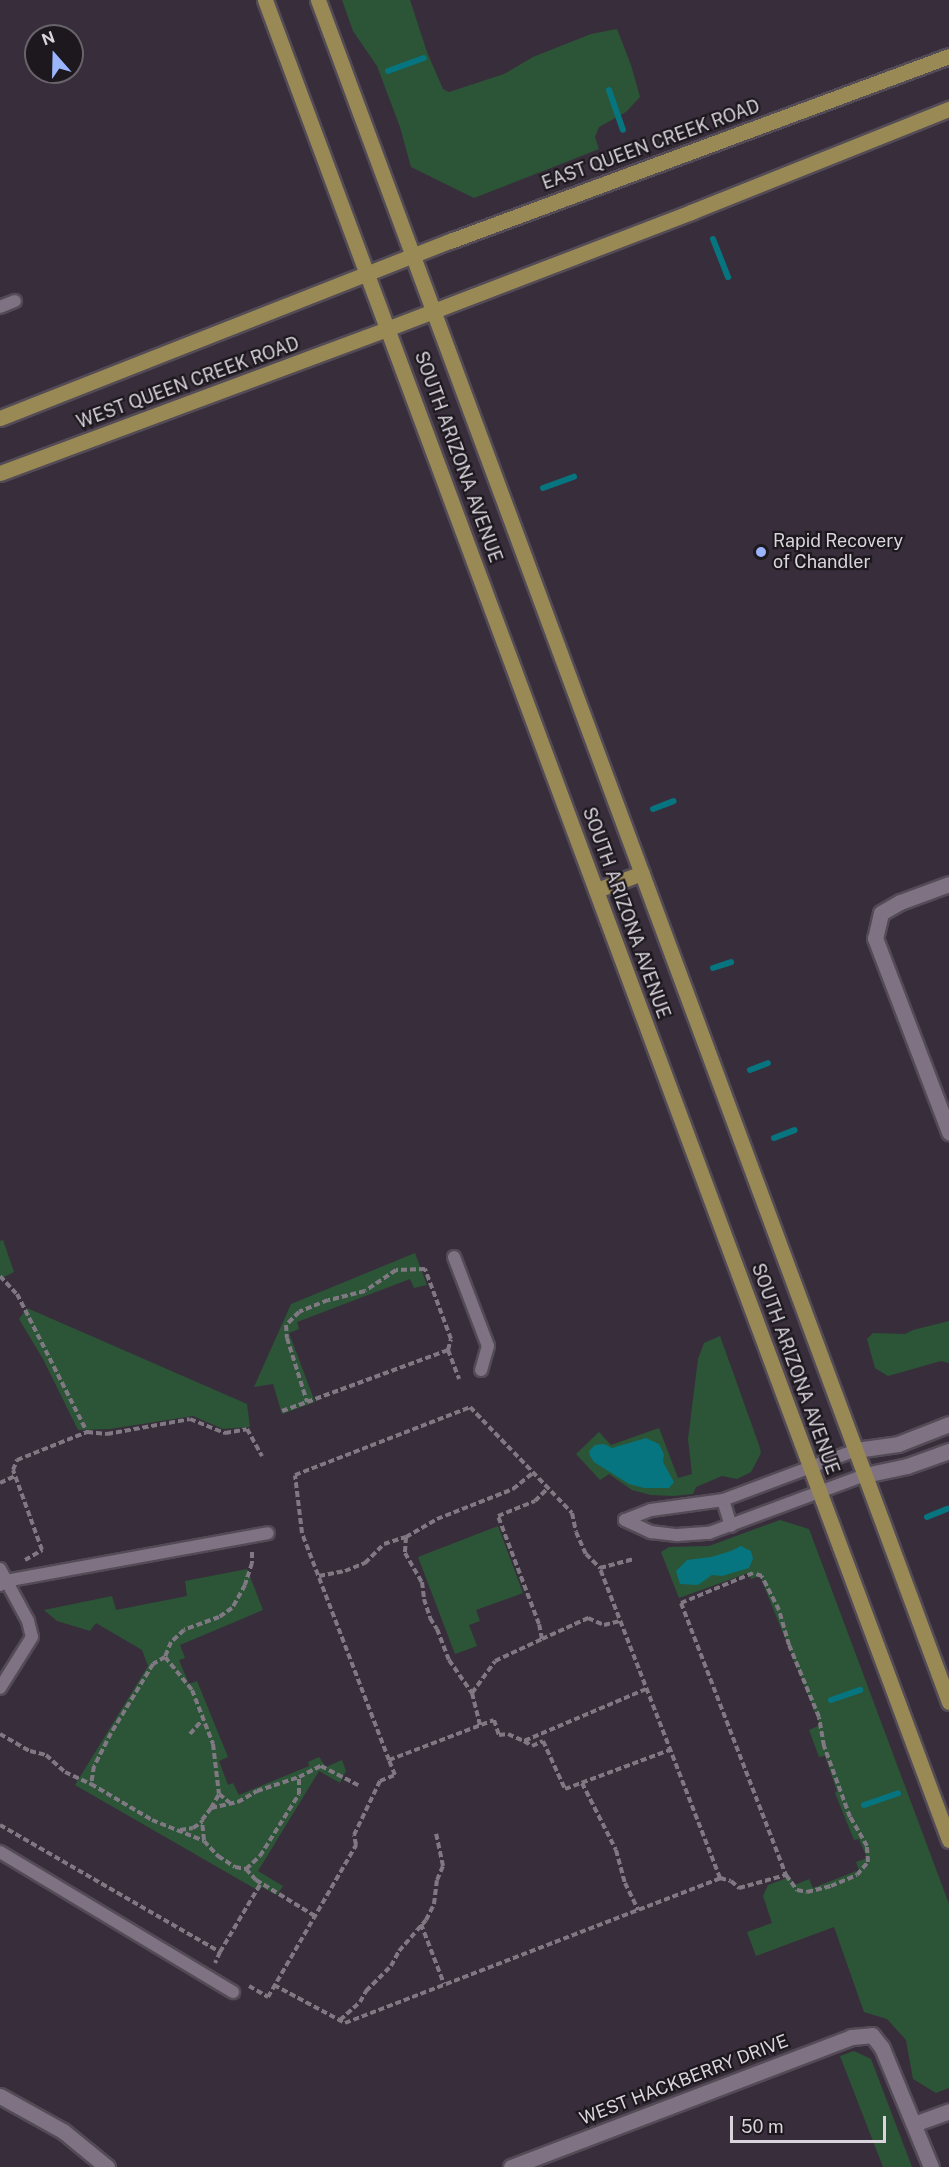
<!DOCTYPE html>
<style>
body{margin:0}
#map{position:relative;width:949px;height:2167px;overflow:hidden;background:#382e3b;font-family:"Public Sans",sans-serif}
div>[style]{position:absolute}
.green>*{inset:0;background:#2b5536}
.water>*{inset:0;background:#06757f}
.stream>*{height:6px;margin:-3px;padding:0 3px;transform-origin:3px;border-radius:3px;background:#06757f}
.path>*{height:4px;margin-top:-2px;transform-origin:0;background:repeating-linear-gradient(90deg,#807883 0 6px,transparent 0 9px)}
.roads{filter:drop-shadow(2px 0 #534b56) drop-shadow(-2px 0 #534b56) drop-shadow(0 2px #534b56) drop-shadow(0 -2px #534b56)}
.lane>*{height:12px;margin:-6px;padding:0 6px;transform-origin:6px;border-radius:6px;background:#7f7383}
.street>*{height:15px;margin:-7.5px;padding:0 7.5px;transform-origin:7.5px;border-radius:7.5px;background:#7f7383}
.primary>*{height:15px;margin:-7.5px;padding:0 7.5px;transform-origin:7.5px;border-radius:7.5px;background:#998954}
.dots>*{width:16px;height:16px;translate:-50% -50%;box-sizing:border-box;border:3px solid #1c181e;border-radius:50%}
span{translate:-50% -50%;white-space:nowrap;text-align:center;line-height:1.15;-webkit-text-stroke:4.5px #1c181e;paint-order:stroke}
.street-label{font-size:18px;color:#dad4dc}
.poi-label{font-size:18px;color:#dad4dc}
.left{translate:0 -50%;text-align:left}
.north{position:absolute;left:24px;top:24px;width:60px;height:60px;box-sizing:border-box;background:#1c181e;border:2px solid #68636a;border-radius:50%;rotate:340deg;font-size:16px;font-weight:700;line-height:24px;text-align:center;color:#dad4dc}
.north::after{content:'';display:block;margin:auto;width:21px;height:27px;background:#9ab5fd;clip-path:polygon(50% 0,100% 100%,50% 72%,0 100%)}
.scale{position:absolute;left:730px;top:2116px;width:156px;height:27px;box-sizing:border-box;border:3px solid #dad4dc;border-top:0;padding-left:8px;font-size:18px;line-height:21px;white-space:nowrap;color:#dad4dc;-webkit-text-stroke:4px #1c181e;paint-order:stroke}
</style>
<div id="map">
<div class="green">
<div style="clip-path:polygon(342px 0,410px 0,427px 52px,443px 89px,449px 92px,504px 74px,533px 57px,591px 34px,617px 29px,631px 65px,640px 97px,626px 112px,599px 127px,595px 137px,599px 149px,474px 198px,411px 167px,400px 127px,377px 66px,353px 31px)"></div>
<div style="clip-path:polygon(3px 1240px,14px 1272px,0 1279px,0 1241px)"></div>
<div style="clip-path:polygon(415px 1253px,427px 1285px,414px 1288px,410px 1279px,297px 1322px,299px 1329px,289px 1333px,315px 1402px,282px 1414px,273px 1384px,254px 1387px,291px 1304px)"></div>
<div style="clip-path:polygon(27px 1308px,247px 1404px,250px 1427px,223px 1429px,193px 1416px,110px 1429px,78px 1430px,43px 1359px,19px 1319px)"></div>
<div style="clip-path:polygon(949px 1321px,949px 1363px,941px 1361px,888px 1376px,875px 1368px,867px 1339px,873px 1333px,905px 1334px,913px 1330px)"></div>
<div style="clip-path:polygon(720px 1336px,759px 1445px,761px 1453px,751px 1472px,737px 1479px,722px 1476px,696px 1487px,693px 1494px,674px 1496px,651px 1495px,632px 1490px,609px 1474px,600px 1480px,576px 1454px,599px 1432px,611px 1445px,659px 1428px,678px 1478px,692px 1474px,688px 1439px,698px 1359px,704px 1343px)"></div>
<div style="clip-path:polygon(780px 1520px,809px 1529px,949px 1904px,949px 2088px,936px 2093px,913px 2079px,906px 2040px,887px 2019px,864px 2012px,834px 1927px,756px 1956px,747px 1932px,772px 1923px,763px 1896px,768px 1885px,790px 1877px,795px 1885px,809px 1879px,813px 1888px,859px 1870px,856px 1862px,867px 1858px,859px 1839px,854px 1840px,835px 1793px,837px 1791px,825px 1756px,819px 1757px,809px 1730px,820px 1725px,760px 1576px,751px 1579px,748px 1573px,679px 1598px,661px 1552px,669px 1547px,709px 1546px)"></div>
<div style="clip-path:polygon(498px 1526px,523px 1593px,476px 1610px,480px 1621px,469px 1625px,477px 1646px,455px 1654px,418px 1557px)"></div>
<div style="clip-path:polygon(247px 1569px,263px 1610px,180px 1645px,185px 1658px,179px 1660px,189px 1684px,197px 1681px,228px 1757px,219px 1761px,228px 1785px,233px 1783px,239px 1795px,309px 1766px,308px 1762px,319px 1757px,326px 1767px,342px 1760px,346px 1771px,340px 1783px,319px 1771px,258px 1871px,283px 1886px,277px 1895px,262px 1887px,259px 1891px,75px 1785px,148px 1666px,142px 1650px,96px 1623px,90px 1631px,57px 1621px,44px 1610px,112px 1596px,116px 1610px,187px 1596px,185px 1581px)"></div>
<div style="clip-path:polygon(854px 2051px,871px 2059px,912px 2167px,883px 2167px,840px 2056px)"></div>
</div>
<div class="water">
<div style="clip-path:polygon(646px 1438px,659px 1444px,664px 1454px,663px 1462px,674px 1482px,669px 1488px,644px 1488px,629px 1484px,594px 1462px,590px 1456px,589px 1451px,595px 1445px,604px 1444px,612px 1448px)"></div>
<div style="clip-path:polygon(741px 1546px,751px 1551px,753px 1559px,749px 1568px,722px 1576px,712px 1575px,698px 1585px,680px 1584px,676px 1571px,687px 1560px,711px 1557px,731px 1551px)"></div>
</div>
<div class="stream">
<div style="left:388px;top:71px;width:38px;rotate:-20deg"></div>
<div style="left:609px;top:90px;width:42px;rotate:70.7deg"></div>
<div style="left:713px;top:239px;width:41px;rotate:68.5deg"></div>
<div style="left:543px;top:488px;width:33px;rotate:-20deg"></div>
<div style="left:653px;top:809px;width:22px;rotate:-21deg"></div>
<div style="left:713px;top:968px;width:19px;rotate:-18deg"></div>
<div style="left:750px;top:1070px;width:19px;rotate:-21deg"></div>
<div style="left:774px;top:1138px;width:22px;rotate:-21deg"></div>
<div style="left:927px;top:1517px;width:22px;rotate:-22deg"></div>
<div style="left:831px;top:1700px;width:31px;rotate:-19deg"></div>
<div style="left:864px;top:1805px;width:36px;rotate:-19deg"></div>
</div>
<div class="path">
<div style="left:0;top:1276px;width:25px;rotate:47deg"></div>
<div style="left:17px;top:1294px;width:155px;rotate:63.1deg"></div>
<div style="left:87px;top:1432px;width:20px;rotate:6deg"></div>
<div style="left:107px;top:1434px;width:84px;rotate:-10.2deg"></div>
<div style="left:190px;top:1419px;width:38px;rotate:22deg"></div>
<div style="left:225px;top:1433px;width:22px;rotate:-10deg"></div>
<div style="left:247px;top:1429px;width:31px;rotate:61deg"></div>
<div style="left:448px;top:1350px;width:31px;rotate:69deg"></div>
<div style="left:282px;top:1411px;width:27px;rotate:-20deg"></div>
<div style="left:307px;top:1402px;width:150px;rotate:-20.2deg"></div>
<div style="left:448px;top:1350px;width:11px;rotate:-75deg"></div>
<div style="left:451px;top:1339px;width:75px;rotate:-110.4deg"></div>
<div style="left:425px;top:1269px;width:29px;rotate:178deg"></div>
<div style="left:396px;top:1270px;width:37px;rotate:146deg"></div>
<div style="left:365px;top:1291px;width:38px;rotate:166deg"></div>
<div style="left:328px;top:1300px;width:31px;rotate:158deg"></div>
<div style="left:299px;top:1312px;width:18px;rotate:135deg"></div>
<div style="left:286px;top:1325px;width:13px;rotate:86deg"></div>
<div style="left:287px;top:1338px;width:67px;rotate:72.6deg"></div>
<div style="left:0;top:1483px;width:17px;rotate:-25deg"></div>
<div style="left:406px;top:1537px;width:16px;rotate:94deg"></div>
<div style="left:405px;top:1553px;width:34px;rotate:60deg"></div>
<div style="left:422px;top:1582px;width:17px;rotate:83deg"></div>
<div style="left:424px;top:1599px;width:20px;rotate:72deg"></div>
<div style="left:430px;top:1618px;width:13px;rotate:58deg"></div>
<div style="left:437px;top:1629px;width:33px;rotate:69deg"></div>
<div style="left:449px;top:1660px;width:40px;rotate:55.1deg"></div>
<div style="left:472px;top:1693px;width:33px;rotate:76deg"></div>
<div style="left:252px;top:1552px;width:11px;rotate:90deg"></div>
<div style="left:252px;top:1563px;width:23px;rotate:108deg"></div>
<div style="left:245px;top:1585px;width:26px;rotate:119deg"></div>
<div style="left:232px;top:1608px;width:16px;rotate:145deg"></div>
<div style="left:219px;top:1617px;width:37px;rotate:160deg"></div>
<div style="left:184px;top:1630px;width:18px;rotate:137deg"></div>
<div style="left:171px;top:1642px;width:16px;rotate:112deg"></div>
<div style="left:165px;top:1657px;width:14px;rotate:150deg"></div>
<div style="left:153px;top:1664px;width:81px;rotate:121.3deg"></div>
<div style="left:111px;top:1733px;width:37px;rotate:117deg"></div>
<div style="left:94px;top:1766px;width:18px;rotate:99deg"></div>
<div style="left:91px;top:1784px;width:71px;rotate:30.5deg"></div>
<div style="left:152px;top:1820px;width:56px;rotate:22deg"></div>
<div style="left:204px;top:1841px;width:21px;rotate:47deg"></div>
<div style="left:218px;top:1856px;width:20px;rotate:33deg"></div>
<div style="left:235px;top:1867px;width:11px;rotate:10deg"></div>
<div style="left:246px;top:1869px;width:15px;rotate:48deg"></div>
<div style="left:256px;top:1880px;width:69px;rotate:31.4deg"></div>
<div style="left:25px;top:1560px;width:20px;rotate:-30deg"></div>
<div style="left:42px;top:1550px;width:85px;rotate:-109.9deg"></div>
<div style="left:13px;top:1470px;width:11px;rotate:-68deg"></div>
<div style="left:17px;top:1460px;width:75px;rotate:-21.8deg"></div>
<div style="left:319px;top:1576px;width:26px;rotate:-11deg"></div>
<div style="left:345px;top:1571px;width:22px;rotate:-22deg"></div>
<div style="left:365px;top:1563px;width:27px;rotate:-45deg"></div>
<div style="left:384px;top:1544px;width:23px;rotate:-18deg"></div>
<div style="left:406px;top:1537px;width:36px;rotate:-30deg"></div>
<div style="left:437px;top:1519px;width:82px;rotate:-21.5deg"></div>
<div style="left:513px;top:1489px;width:26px;rotate:-39deg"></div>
<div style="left:542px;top:1639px;width:51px;rotate:-24.5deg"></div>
<div style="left:588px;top:1618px;width:17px;rotate:24deg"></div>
<div style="left:604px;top:1625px;width:16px;rotate:-14deg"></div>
<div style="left:165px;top:1657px;width:43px;rotate:50.7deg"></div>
<div style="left:192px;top:1690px;width:58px;rotate:68.7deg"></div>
<div style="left:213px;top:1744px;width:50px;rotate:83.2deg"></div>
<div style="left:219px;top:1794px;width:14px;rotate:39deg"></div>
<div style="left:646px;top:1689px;width:133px;rotate:156.9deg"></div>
<div style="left:524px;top:1741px;width:9px;rotate:32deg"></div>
<div style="left:532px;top:1746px;width:12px;rotate:-24deg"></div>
<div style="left:543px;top:1741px;width:53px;rotate:65.4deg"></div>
<div style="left:565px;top:1789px;width:112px;rotate:-20.4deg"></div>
<div style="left:472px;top:1693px;width:39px;rotate:-54deg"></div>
<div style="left:495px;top:1661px;width:52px;rotate:-25.1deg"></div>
<div style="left:542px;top:1639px;width:15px;rotate:-101deg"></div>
<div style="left:539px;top:1624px;width:116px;rotate:-110.8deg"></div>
<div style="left:498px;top:1516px;width:40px;rotate:-22deg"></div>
<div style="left:535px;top:1501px;width:18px;rotate:-45deg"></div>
<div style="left:0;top:1734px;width:34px;rotate:30deg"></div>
<div style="left:30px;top:1751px;width:16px;rotate:14deg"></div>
<div style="left:46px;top:1755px;width:25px;rotate:42deg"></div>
<div style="left:65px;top:1772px;width:29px;rotate:25deg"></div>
<div style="left:190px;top:1734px;width:18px;rotate:-49deg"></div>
<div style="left:389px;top:1760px;width:243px;rotate:-111deg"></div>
<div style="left:302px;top:1533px;width:58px;rotate:-96.9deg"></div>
<div style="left:295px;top:1475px;width:188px;rotate:-21.2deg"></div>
<div style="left:470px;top:1407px;width:147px;rotate:46.1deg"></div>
<div style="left:572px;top:1513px;width:19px;rotate:78deg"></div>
<div style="left:576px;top:1532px;width:24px;rotate:66deg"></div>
<div style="left:586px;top:1554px;width:20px;rotate:45deg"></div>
<div style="left:582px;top:1783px;width:75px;rotate:63.1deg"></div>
<div style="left:616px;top:1850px;width:34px;rotate:75deg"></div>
<div style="left:625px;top:1883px;width:30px;rotate:64deg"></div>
<div style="left:211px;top:1808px;width:16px;rotate:-60deg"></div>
<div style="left:0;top:1825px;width:254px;rotate:30deg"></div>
<div style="left:220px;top:1952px;width:12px;rotate:114deg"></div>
<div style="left:180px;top:1830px;width:13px;rotate:-9deg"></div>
<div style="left:193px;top:1828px;width:11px;rotate:-34deg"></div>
<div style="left:204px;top:1840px;width:20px;rotate:-96deg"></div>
<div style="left:202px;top:1820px;width:15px;rotate:-53deg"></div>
<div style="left:211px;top:1808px;width:28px;rotate:-13deg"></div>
<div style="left:238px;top:1802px;width:22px;rotate:-30deg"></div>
<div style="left:257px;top:1791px;width:44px;rotate:-18.4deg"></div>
<div style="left:246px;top:1869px;width:19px;rotate:-43deg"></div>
<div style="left:260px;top:1856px;width:73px;rotate:-57.8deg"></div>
<div style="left:299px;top:1794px;width:17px;rotate:-90deg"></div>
<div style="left:299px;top:1777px;width:25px;rotate:-27deg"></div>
<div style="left:321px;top:1766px;width:42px;rotate:27.2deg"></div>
<div style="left:720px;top:1878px;width:11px;rotate:15deg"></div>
<div style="left:731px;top:1881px;width:11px;rotate:41deg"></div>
<div style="left:739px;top:1888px;width:49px;rotate:-15.5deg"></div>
<div style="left:786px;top:1875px;width:19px;rotate:54deg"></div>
<div style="left:797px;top:1890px;width:10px;rotate:11deg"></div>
<div style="left:807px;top:1892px;width:25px;rotate:-14deg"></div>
<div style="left:831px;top:1886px;width:28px;rotate:-23deg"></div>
<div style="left:857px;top:1875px;width:17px;rotate:-50deg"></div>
<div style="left:868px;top:1862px;width:16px;rotate:-94deg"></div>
<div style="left:867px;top:1846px;width:34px;rotate:-120deg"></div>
<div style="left:850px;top:1817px;width:76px;rotate:-110.1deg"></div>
<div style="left:824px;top:1746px;width:29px;rotate:-100deg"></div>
<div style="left:819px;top:1717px;width:78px;rotate:-112.6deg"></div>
<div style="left:789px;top:1645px;width:36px;rotate:-106deg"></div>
<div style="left:779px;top:1610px;width:38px;rotate:-117deg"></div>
<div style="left:762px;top:1576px;width:9px;rotate:-162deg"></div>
<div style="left:753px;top:1573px;width:78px;rotate:157.4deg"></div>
<div style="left:681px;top:1603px;width:292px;rotate:68.9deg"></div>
<div style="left:421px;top:1924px;width:64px;rotate:69deg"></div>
<div style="left:220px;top:1952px;width:80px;rotate:-59.3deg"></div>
<div style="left:274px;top:1985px;width:81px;rotate:28.2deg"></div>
<div style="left:345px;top:2023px;width:402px;rotate:-21.1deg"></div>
<div style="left:720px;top:1878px;width:332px;rotate:-111.2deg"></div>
<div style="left:600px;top:1568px;width:34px;rotate:-15deg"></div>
<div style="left:249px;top:1986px;width:22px;rotate:30deg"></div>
<div style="left:268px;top:1997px;width:176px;rotate:-59.9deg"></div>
<div style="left:356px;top:1845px;width:10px;rotate:-101deg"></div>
<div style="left:354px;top:1835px;width:60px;rotate:-64.3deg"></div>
<div style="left:380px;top:1781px;width:16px;rotate:-22deg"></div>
<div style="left:395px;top:1775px;width:16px;rotate:-112deg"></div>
<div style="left:389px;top:1760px;width:112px;rotate:-20.9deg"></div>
<div style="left:494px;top:1720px;width:16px;rotate:72deg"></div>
<div style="left:499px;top:1735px;width:9px;rotate:-6deg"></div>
<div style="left:508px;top:1734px;width:17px;rotate:24deg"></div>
<div style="left:340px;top:2020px;width:27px;rotate:-42deg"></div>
<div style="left:360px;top:2002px;width:13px;rotate:-61deg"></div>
<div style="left:366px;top:1991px;width:35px;rotate:-45deg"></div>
<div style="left:391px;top:1966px;width:17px;rotate:-62deg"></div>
<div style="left:399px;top:1951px;width:41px;rotate:-48.9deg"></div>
<div style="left:426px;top:1920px;width:18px;rotate:-63deg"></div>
<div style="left:434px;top:1904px;width:24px;rotate:-83deg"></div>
<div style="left:437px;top:1880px;width:15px;rotate:-67deg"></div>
<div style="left:443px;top:1866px;width:33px;rotate:-102deg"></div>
</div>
<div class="roads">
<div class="lane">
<div style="left:0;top:307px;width:16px;rotate:-22deg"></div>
<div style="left:454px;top:1257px;width:95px;rotate:69.1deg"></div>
<div style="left:488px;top:1346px;width:25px;rotate:106deg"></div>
<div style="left:723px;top:1500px;width:27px;rotate:73deg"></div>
<div style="left:625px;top:1520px;width:29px;rotate:25deg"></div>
<div style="left:651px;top:1532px;width:26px;rotate:7deg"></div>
<div style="left:677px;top:1535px;width:32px;rotate:-4deg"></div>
<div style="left:709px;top:1533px;width:166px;rotate:-20.4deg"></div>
<div style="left:625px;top:1520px;width:28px;rotate:-21deg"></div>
<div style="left:651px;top:1510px;width:73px;rotate:-7.9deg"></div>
<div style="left:723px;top:1500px;width:142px;rotate:-20.6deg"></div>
<div style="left:0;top:1569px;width:59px;rotate:61.7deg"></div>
<div style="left:28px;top:1621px;width:16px;rotate:76deg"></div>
<div style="left:32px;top:1637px;width:60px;rotate:122.1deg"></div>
<div style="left:0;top:1585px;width:6px;rotate:-39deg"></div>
<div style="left:5px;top:1581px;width:267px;rotate:-10.3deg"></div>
<div style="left:0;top:1852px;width:272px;rotate:31deg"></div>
</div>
<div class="street">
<div style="left:949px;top:884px;width:52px;rotate:159.8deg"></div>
<div style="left:900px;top:902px;width:22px;rotate:150deg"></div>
<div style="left:881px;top:913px;width:26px;rotate:103deg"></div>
<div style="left:875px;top:938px;width:208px;rotate:69.1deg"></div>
<div style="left:856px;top:1450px;width:42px;rotate:-8.1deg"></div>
<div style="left:898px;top:1444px;width:55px;rotate:-21.4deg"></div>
<div style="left:865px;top:1475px;width:43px;rotate:-12.1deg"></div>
<div style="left:907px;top:1466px;width:45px;rotate:-19.7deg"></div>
<div style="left:0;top:2096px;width:72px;rotate:29.1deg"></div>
<div style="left:63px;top:2131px;width:57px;rotate:39.3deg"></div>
<div style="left:914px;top:2124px;width:37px;rotate:-20deg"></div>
<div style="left:511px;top:2167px;width:364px;rotate:-20.9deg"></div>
<div style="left:851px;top:2037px;width:21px;rotate:-5deg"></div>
<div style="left:872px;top:2035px;width:16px;rotate:52deg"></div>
<div style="left:882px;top:2048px;width:129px;rotate:67.6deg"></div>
</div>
<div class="primary">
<div style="left:265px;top:0;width:1963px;rotate:69.61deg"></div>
<div style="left:318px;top:0;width:1815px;rotate:69.66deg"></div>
<div style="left:0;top:418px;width:484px;rotate:-21.5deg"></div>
<div style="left:450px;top:241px;width:532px;rotate:-20.34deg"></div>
<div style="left:0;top:473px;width:415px;rotate:-20.4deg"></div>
<div style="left:389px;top:328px;width:324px;rotate:-21deg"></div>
<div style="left:691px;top:212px;width:278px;rotate:-21.8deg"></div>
<div style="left:597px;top:890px;width:48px;rotate:-20.7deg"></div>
</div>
</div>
<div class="dots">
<div style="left:761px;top:552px;background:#9ab5fd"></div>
</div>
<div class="street-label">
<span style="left:651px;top:145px;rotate:-20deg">EAST QUEEN CREEK ROAD</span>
<span style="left:188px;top:383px;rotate:-20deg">WEST QUEEN CREEK ROAD</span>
<span style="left:458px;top:457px;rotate:70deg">SOUTH ARIZONA AVENUE</span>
<span style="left:626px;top:913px;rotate:70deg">SOUTH ARIZONA AVENUE</span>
<span style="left:795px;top:1369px;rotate:70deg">SOUTH ARIZONA AVENUE</span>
<span style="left:684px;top:2080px;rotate:-21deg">WEST HACKBERRY DRIVE</span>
</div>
<div class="poi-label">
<span class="left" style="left:773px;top:552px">Rapid Recovery<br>of Chandler</span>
</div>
<div class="north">N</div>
<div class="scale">50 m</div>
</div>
